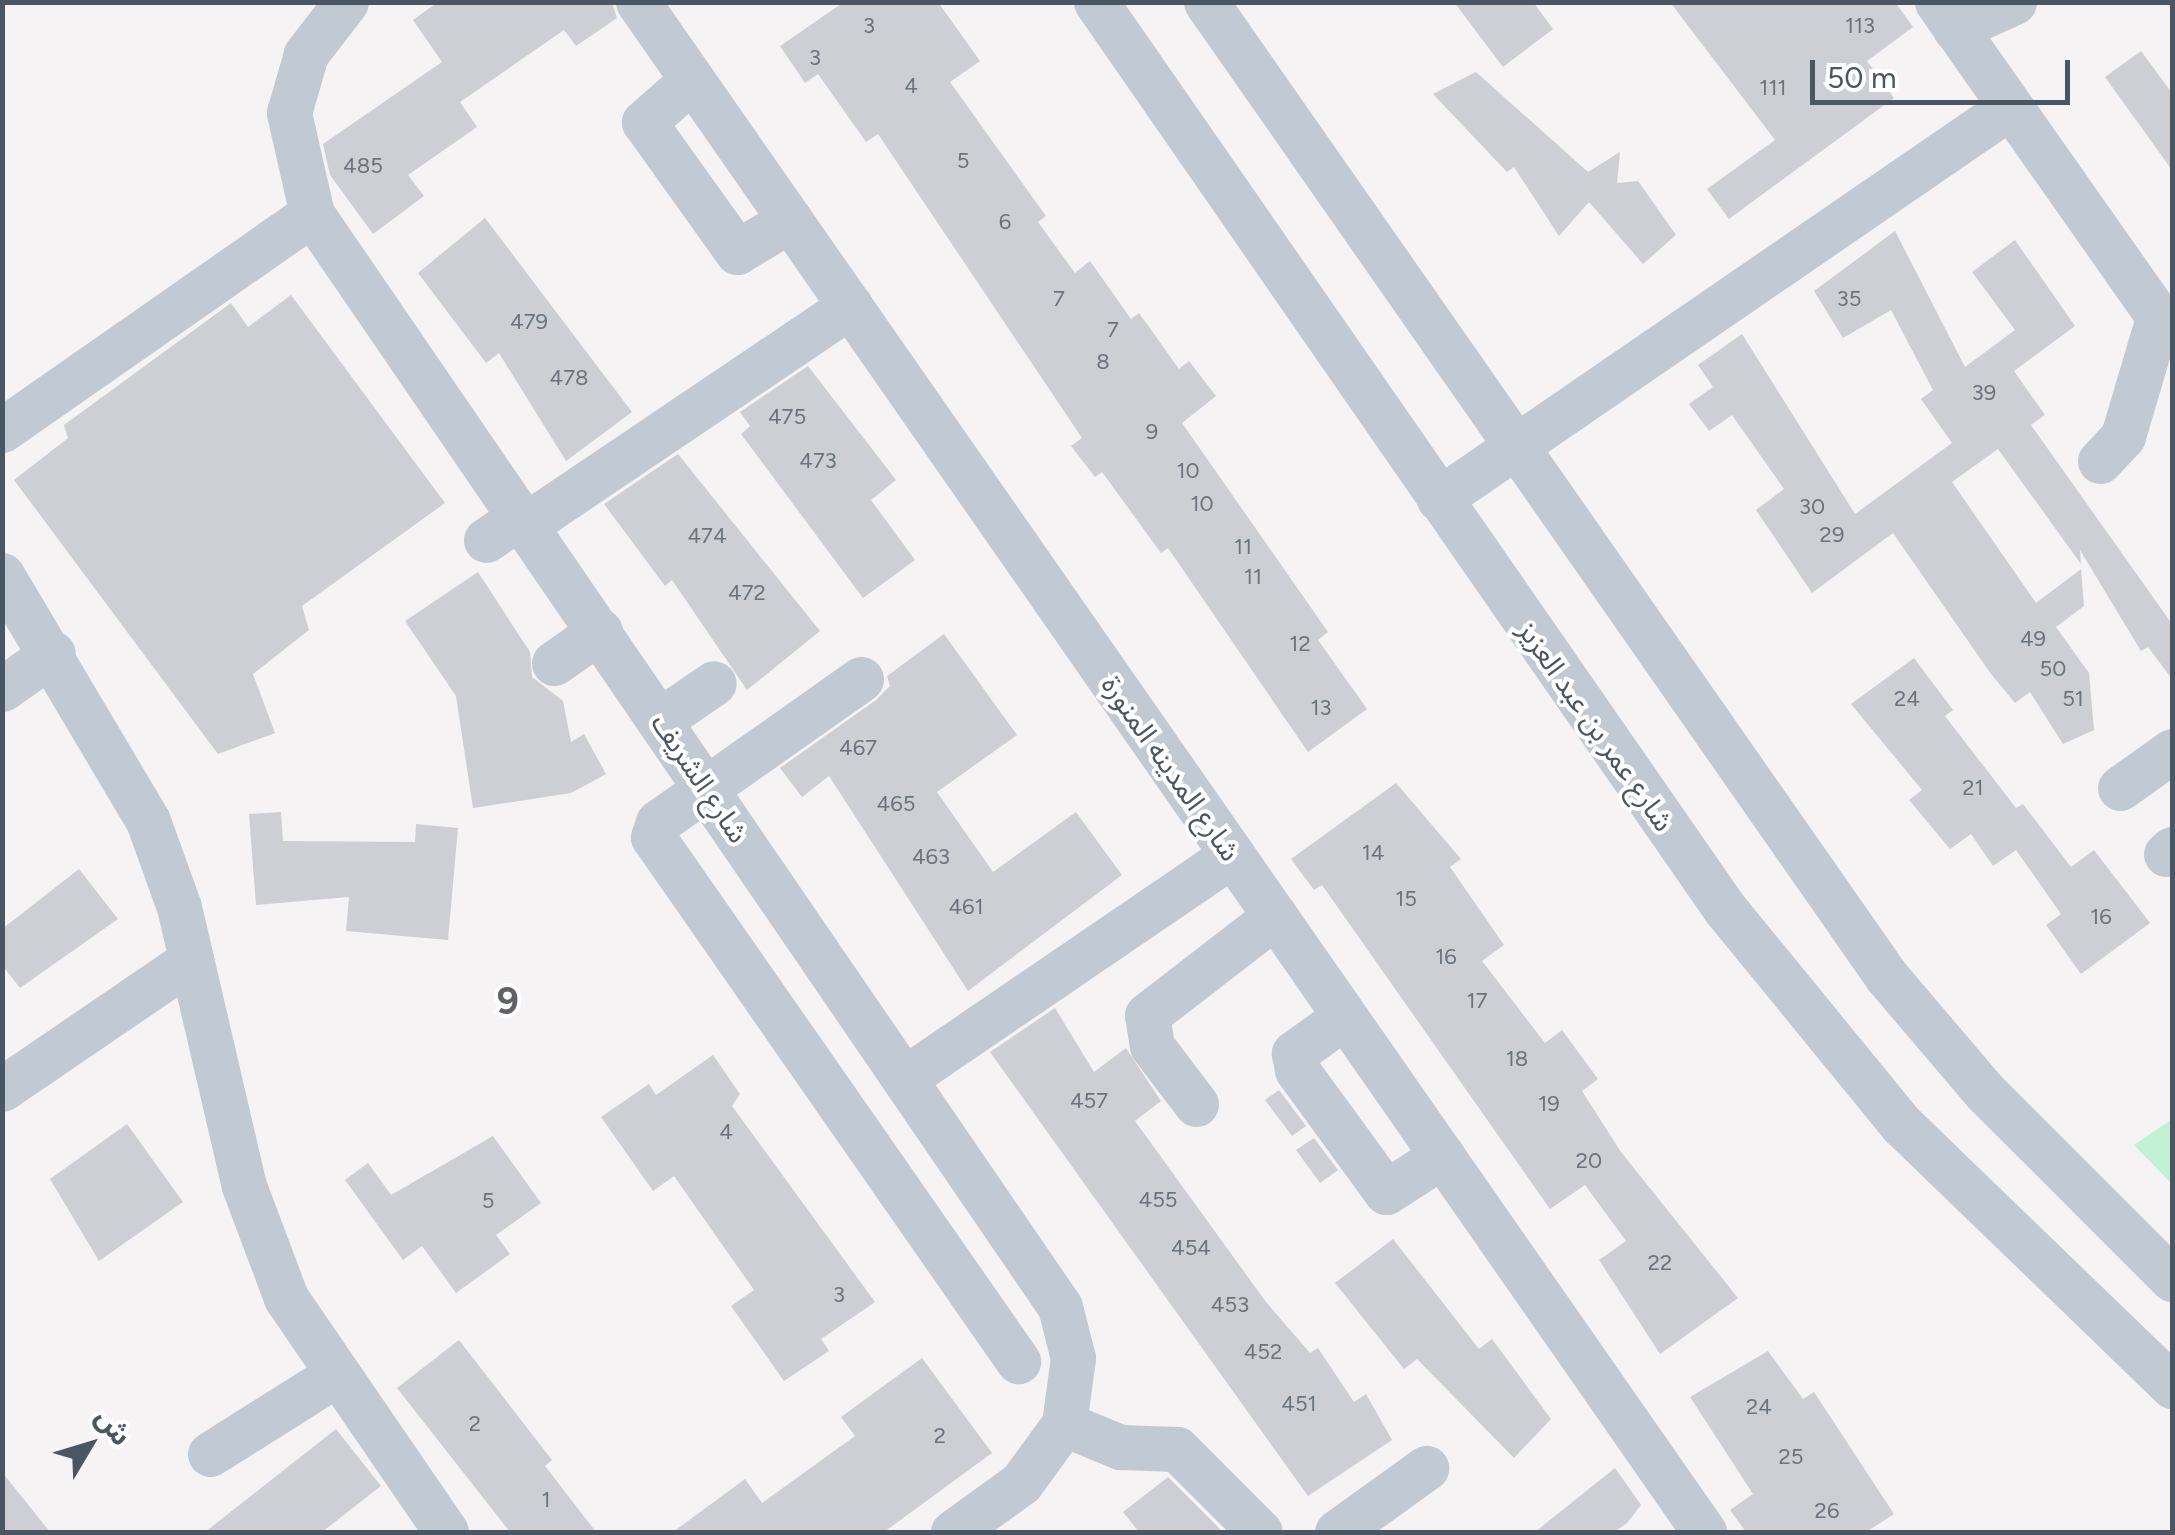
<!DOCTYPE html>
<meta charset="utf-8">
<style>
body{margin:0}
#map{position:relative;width:2175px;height:1535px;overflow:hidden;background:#f5f3f3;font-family:Figtree,"Noto Sans Arabic",sans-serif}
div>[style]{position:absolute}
.green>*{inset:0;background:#c3f1d5}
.building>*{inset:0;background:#cdcfd5}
.minor>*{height:45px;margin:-22.5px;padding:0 22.5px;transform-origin:22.5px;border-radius:22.5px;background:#c1cad2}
span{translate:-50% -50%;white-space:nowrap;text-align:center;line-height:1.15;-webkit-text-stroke:8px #fff;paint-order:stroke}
.number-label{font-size:22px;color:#6b747e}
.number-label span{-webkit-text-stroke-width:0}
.street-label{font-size:28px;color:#4a5661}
.district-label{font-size:38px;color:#5f6368;font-weight:700;letter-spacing:2.5px}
.frame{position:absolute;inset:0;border:5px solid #4a5661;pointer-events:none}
.north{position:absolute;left:40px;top:1395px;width:100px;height:100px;-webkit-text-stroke:8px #fff;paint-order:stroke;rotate:52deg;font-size:28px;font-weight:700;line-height:40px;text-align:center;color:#4a5661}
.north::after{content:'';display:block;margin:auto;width:35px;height:45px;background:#4a5661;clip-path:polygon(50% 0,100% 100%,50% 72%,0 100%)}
.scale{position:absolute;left:1810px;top:60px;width:260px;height:45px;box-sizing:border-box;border:5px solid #4a5661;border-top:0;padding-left:12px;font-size:30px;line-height:35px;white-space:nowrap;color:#4a5661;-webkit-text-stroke:8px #fff;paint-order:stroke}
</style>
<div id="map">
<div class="green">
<div style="clip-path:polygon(2172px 1119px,2172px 1184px,2134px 1145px)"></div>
</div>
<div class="building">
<div style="clip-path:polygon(438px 2px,612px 2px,617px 18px,576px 46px,564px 30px,460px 102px,477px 127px,408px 175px,424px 196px,373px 234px,330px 175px,323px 144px,442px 62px,413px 20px)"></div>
<div style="clip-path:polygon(844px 2px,938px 2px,980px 61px,950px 82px,1046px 216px,1038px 222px,1075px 273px,1090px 261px,1131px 319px,1139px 313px,1179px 369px,1189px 361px,1216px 396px,1182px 423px,1328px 632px,1318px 640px,1367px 709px,1308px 752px,1168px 548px,1161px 553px,1102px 472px,1095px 477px,1071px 446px,1082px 438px,878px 134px,866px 142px,818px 74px,805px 83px,780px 46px)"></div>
<div style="clip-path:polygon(1454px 2px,1533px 2px,1553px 29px,1503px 67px)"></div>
<div style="clip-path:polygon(1670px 2px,1895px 2px,1913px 27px,1867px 61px,1894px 98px,1729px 219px,1707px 189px,1775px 140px)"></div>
<div style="clip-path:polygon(2141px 51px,2172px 93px,2172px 170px,2105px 77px)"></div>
<div style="clip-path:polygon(1476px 72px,1588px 172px,1620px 152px,1617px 183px,1638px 181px,1676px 235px,1643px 264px,1589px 202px,1559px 236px,1514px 167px,1507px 172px,1433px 94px)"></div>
<div style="clip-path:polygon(485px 218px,632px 412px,566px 461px,499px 353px,486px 363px,418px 273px)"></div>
<div style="clip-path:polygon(1895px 231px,1965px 367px,2015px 330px,1972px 272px,2015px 240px,2075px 326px,2014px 371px,2045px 415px,2031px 425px,2172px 624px,2172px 679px,2148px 647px,2141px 651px,2080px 550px,2081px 564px,1998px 449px,1952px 482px,2036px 603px,2081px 569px,2084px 606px,2056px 627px,2089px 673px,2094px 730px,2063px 744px,2030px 692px,2015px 703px,1991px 674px,1893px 533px,1812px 593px,1756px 510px,1784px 489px,1732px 415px,1709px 431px,1689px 404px,1713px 387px,1698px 365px,1742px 334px,1855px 514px,1952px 443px,1921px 399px,1933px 390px,1891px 310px,1843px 338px,1814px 291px)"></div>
<div style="clip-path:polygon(291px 295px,445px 503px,302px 606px,309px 630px,253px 674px,275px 733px,218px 754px,14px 480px,68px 438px,64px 425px,231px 303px,248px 327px)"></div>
<div style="clip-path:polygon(808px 366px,896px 480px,871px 500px,915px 560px,863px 598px,741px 434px,750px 426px,740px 412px)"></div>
<div style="clip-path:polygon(678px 454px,820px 631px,747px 690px,672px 580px,665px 586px,604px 504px)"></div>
<div style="clip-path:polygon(478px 572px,530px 652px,532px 677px,563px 701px,571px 742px,584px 734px,606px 774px,571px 793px,473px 808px,456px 696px,405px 621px)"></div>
<div style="clip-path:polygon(944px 634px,1017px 735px,937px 792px,993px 872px,1076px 812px,1122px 875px,968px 991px,829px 776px,802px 797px,780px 768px,876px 700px,890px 686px,887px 676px)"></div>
<div style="clip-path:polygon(1914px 658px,1953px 710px,1945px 716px,2016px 808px,2023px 804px,2071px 867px,2094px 850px,2150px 923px,2081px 974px,2046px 925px,2061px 914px,2016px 850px,1993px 866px,1971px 834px,1950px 849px,1909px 800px,1922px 790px,1851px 704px)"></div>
<div style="clip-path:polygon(1396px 783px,1461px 859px,1450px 867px,1504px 945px,1482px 961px,1545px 1043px,1562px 1030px,1598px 1079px,1582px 1091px,1621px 1152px,1738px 1298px,1660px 1354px,1599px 1260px,1626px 1241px,1585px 1185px,1550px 1209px,1322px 885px,1314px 890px,1291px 859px)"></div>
<div style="clip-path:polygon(281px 812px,283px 841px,415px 842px,416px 824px,458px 828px,448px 940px,346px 931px,349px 897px,256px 905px,249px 814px)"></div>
<div style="clip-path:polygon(79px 869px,118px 919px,20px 988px,2px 965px,2px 929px)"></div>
<div style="clip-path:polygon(1055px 1008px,1094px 1072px,1126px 1048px,1161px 1101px,1135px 1121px,1266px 1302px,1310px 1353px,1318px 1348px,1354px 1402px,1366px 1394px,1392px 1440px,1308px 1496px,990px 1052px)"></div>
<div style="clip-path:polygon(713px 1055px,740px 1094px,732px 1106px,875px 1302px,821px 1339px,829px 1351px,784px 1381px,731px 1306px,754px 1290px,674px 1176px,653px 1191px,601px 1117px,649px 1084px,656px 1095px)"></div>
<div style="clip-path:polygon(1279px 1090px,1306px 1126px,1292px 1136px,1265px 1100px)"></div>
<div style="clip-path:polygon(127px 1124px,183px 1202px,99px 1261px,50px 1179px)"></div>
<div style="clip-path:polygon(493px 1136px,541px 1203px,496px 1235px,510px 1254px,456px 1293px,422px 1246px,403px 1260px,345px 1180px,368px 1163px,391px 1195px)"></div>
<div style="clip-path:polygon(1314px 1138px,1338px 1170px,1320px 1183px,1296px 1150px)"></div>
<div style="clip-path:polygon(1393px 1239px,1479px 1349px,1492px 1339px,1551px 1419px,1514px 1458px,1417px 1359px,1404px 1369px,1335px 1283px)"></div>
<div style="clip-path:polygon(459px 1340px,552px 1460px,545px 1466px,596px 1532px,510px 1532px,397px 1388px)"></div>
<div style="clip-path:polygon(1768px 1351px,1803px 1399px,1814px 1392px,1894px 1514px,1866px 1532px,1746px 1532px,1730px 1510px,1753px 1494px,1690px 1397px)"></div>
<div style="clip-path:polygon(922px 1358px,992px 1453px,884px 1532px,673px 1532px,745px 1479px,762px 1503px,855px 1436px,841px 1417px)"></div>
<div style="clip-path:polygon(336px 1429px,381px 1486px,322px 1532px,205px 1532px)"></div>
<div style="clip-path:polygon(1615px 1468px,1641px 1505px,1627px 1523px,1614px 1532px,1535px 1532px)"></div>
<div style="clip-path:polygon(2px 1472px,50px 1532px,2px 1532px)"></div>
<div style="clip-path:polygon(1168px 1477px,1217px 1526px,1222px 1532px,1139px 1532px,1123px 1512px)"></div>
</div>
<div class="minor">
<div style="left:346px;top:2px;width:66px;rotate:127.6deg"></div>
<div style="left:306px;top:54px;width:61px;rotate:106.1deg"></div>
<div style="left:289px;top:113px;width:104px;rotate:77.2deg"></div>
<div style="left:312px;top:214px;width:1324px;rotate:55.61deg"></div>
<div style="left:1060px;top:1307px;width:53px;rotate:75.7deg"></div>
<div style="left:1073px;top:1358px;width:67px;rotate:97.8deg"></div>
<div style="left:1064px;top:1424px;width:73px;rotate:126.1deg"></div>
<div style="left:1021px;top:1483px;width:84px;rotate:144.2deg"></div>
<div style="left:638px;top:2px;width:1865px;rotate:55.13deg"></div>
<div style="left:1096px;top:2px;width:1104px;rotate:55.26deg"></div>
<div style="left:1725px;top:909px;width:279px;rotate:50.7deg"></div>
<div style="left:1902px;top:1125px;width:376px;rotate:44deg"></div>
<div style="left:1206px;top:2px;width:1189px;rotate:55.07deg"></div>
<div style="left:1887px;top:977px;width:150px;rotate:49.6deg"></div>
<div style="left:1984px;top:1091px;width:266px;rotate:45deg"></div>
<div style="left:1937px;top:2px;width:408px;rotate:54.9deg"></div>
<div style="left:1955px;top:29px;width:65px;rotate:-24.6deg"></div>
<div style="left:692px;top:80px;width:64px;rotate:138.8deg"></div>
<div style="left:644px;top:122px;width:160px;rotate:54.4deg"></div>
<div style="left:737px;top:252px;width:62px;rotate:-31.1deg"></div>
<div style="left:2px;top:430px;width:378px;rotate:-34.9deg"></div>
<div style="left:2100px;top:461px;width:34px;rotate:-47deg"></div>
<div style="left:2123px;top:436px;width:123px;rotate:-73.5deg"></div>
<div style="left:1439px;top:499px;width:693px;rotate:-34.47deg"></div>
<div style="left:527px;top:524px;width:390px;rotate:-34deg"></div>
<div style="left:486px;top:540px;width:42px;rotate:-34.4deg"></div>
<div style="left:2px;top:575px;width:286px;rotate:59.3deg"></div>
<div style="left:148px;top:821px;width:91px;rotate:70.2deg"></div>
<div style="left:179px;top:907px;width:286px;rotate:76.9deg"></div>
<div style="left:244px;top:1186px;width:120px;rotate:69.4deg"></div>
<div style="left:286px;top:1298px;width:283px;rotate:55.6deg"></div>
<div style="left:554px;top:663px;width:56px;rotate:-34.8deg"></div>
<div style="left:861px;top:679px;width:248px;rotate:144.8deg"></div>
<div style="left:658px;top:822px;width:16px;rotate:108deg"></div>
<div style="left:653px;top:837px;width:639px;rotate:55.14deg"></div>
<div style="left:2px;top:689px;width:62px;rotate:-35.2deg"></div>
<div style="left:660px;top:720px;width:65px;rotate:-34.4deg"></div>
<div style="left:2120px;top:788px;width:64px;rotate:-35.4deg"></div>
<div style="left:2166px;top:854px;width:8px;rotate:-40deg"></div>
<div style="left:1344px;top:1017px;width:62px;rotate:144.2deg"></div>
<div style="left:1294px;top:1053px;width:17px;rotate:80deg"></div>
<div style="left:1297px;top:1070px;width:151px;rotate:53.9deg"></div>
<div style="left:1386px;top:1192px;width:67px;rotate:-32.7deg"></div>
<div style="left:905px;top:1078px;width:396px;rotate:-34.3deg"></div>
<div style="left:2px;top:1089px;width:229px;rotate:-34.3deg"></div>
<div style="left:1196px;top:1104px;width:73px;rotate:-127.2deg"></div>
<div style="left:1152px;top:1046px;width:31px;rotate:-99deg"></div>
<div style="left:1147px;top:1015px;width:162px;rotate:-37.7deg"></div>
<div style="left:1064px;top:1424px;width:61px;rotate:22.3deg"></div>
<div style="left:1120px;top:1447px;width:57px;rotate:2deg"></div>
<div style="left:1177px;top:1449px;width:117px;rotate:45deg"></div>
<div style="left:210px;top:1454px;width:146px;rotate:-32.2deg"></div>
<div style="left:1337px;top:1532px;width:110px;rotate:-35.7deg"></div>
</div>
<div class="number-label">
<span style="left:869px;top:26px">3</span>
<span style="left:1860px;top:26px">113</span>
<span style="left:815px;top:58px">3</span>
<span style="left:911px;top:86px">4</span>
<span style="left:1773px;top:88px">111</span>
<span style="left:963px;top:161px">5</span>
<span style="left:363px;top:166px">485</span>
<span style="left:1005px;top:222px">6</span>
<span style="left:1059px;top:299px">7</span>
<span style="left:1849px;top:299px">35</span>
<span style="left:529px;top:322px">479</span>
<span style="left:1113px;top:330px">7</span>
<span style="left:1103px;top:362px">8</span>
<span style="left:569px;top:378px">478</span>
<span style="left:1984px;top:393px">39</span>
<span style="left:787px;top:417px">475</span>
<span style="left:1152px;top:432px">9</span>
<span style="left:818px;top:461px">473</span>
<span style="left:1188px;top:471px">10</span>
<span style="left:1202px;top:504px">10</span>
<span style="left:1812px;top:507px">30</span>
<span style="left:1832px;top:535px">29</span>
<span style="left:707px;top:536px">474</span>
<span style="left:1243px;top:547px">11</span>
<span style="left:1253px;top:577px">11</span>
<span style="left:747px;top:593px">472</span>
<span style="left:2033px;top:639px">49</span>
<span style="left:1300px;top:644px">12</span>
<span style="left:2053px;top:669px">50</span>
<span style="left:1907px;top:699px">24</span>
<span style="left:2073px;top:699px">51</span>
<span style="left:1321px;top:708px">13</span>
<span style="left:858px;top:748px">467</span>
<span style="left:1973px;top:788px">21</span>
<span style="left:896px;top:804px">465</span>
<span style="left:1373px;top:853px">14</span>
<span style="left:931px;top:857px">463</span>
<span style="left:1406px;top:899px">15</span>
<span style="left:966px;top:907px">461</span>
<span style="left:2101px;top:917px">16</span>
<span style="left:1446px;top:957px">16</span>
<span style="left:1477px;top:1001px">17</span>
<span style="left:1517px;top:1059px">18</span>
<span style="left:1089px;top:1101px">457</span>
<span style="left:1549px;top:1104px">19</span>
<span style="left:726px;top:1132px">4</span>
<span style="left:1589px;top:1161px">20</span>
<span style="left:1158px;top:1200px">455</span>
<span style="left:488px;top:1201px">5</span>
<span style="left:1191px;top:1248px">454</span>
<span style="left:1660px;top:1263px">22</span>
<span style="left:839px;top:1295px">3</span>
<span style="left:1230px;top:1305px">453</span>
<span style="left:1263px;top:1352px">452</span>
<span style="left:1299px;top:1404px">451</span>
<span style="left:1759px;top:1407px">24</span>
<span style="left:475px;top:1424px">2</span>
<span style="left:940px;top:1436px">2</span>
<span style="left:1791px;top:1457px">25</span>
<span style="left:546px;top:1500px">1</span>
<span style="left:1827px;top:1511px">26</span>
</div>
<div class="street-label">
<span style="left:1596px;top:726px;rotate:55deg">شارع عمر بن عبد العزيز</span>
<span style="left:1171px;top:768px;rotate:55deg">شارع المدينه المنورة</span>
<span style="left:700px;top:778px;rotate:56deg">شارع الشريف</span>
</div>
<div class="district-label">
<span style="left:509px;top:1002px">9</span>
</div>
<div class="frame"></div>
<div class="north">ش</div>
<div class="scale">50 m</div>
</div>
